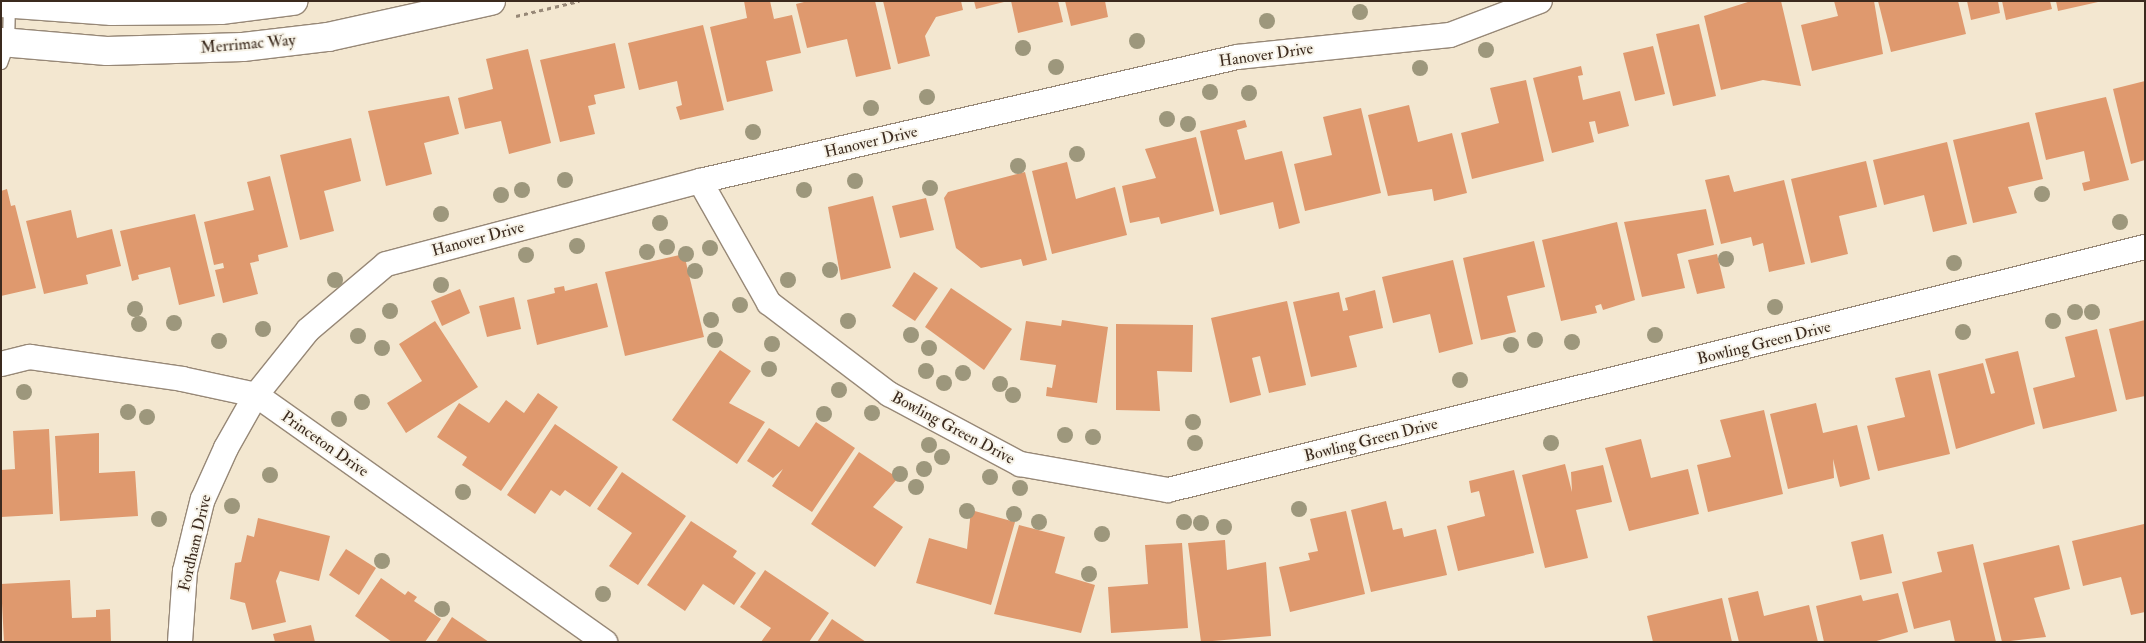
<!DOCTYPE html>
<style>
body{margin:0}
#map{position:relative;width:2146px;height:643px;overflow:hidden;background:#f3e7d0;font-family:"IM FELL Double Pica",serif}
div>[style]{position:absolute}
.building>*{inset:0;background:#df996e}
.path>*{height:3px;margin-top:-1.5px;transform-origin:0;background:repeating-linear-gradient(90deg,#978877 0 4px,transparent 0 8px)}
.roads{filter:drop-shadow(1px 0 #978877) drop-shadow(-1px 0 #978877) drop-shadow(0 1px #978877) drop-shadow(0 -1px #978877)}
.lane>*{height:11px;margin:-5.5px;padding:0 5.5px;transform-origin:5.5px;border-radius:5.5px;background:#fff}
.street>*{height:24px;margin:-12px;padding:0 12px;transform-origin:12px;border-radius:12px;background:#fff}
.secondary>*{height:28px;margin:-14px;padding:0 14px;transform-origin:14px;border-radius:14px;background:#fff}
.trees>*{width:16px;height:16px;margin:-8px;border-radius:50%;background:#9d977c}
span{translate:-50% -50%;white-space:nowrap;text-align:center;line-height:1.15;-webkit-text-stroke:4px #f7f3e8;paint-order:stroke}
.street-label{font-size:16px;color:#3b2a1e}
.frame{position:absolute;inset:0;border:2px solid #3b2a1e;pointer-events:none}
</style>
<div id="map">
<div class="building">
<div style="clip-path:polygon(744px 1px,770px 1px,774px 19px,792px 15px,801px 53px,766px 61px,773px 91px,727px 102px,710px 27px,747px 18px)"></div>
<div style="clip-path:polygon(808px 1px,875px 1px,891px 69px,856px 77px,847px 39px,807px 48px,796px 4px)"></div>
<div style="clip-path:polygon(883px 1px,961px 1px,963px 10px,936px 17px,925px 36px,930px 56px,898px 64px)"></div>
<div style="clip-path:polygon(974px 1px,1004px 1px,1004px 2px,976px 9px)"></div>
<div style="clip-path:polygon(1011px 1px,1058px 1px,1063px 22px,1018px 33px)"></div>
<div style="clip-path:polygon(1065px 1px,1105px 1px,1108px 17px,1071px 26px)"></div>
<div style="clip-path:polygon(1751px 1px,1781px 1px,1801px 86px,1763px 80px,1721px 90px,1704px 16px)"></div>
<div style="clip-path:polygon(1834px 1px,1874px 1px,1883px 54px,1812px 71px,1801px 25px,1838px 16px)"></div>
<div style="clip-path:polygon(1878px 1px,1958px 1px,1966px 34px,1891px 52px)"></div>
<div style="clip-path:polygon(1967px 1px,1998px 1px,2000px 13px,1971px 20px)"></div>
<div style="clip-path:polygon(2002px 1px,2050px 1px,2052px 9px,2006px 20px)"></div>
<div style="clip-path:polygon(2056px 1px,2097px 1px,2098px 2px,2058px 11px)"></div>
<div style="clip-path:polygon(1699px 24px,1716px 96px,1673px 106px,1656px 34px)"></div>
<div style="clip-path:polygon(703px 25px,724px 110px,680px 120px,676px 107px,682px 105px,677px 81px,639px 90px,628px 43px)"></div>
<div style="clip-path:polygon(615px 43px,625px 88px,594px 95px,596px 104px,588px 106px,595px 134px,560px 142px,540px 60px)"></div>
<div style="clip-path:polygon(1653px 46px,1665px 94px,1635px 101px,1623px 53px)"></div>
<div style="clip-path:polygon(528px 49px,551px 143px,509px 154px,501px 121px,465px 129px,458px 98px,493px 89px,486px 59px)"></div>
<div style="clip-path:polygon(1581px 66px,1583px 75px,1578px 76px,1583px 100px,1620px 91px,1629px 126px,1598px 134px,1595px 121px,1589px 122px,1594px 142px,1552px 153px,1533px 78px)"></div>
<div style="clip-path:polygon(1526px 80px,1544px 161px,1472px 179px,1461px 133px,1499px 123px,1490px 88px)"></div>
<div style="clip-path:polygon(2145px 81px,2145px 160px,2131px 164px,2113px 89px)"></div>
<div style="clip-path:polygon(449px 96px,459px 134px,424px 143px,432px 174px,386px 186px,368px 111px)"></div>
<div style="clip-path:polygon(2106px 97px,2129px 180px,2084px 191px,2082px 183px,2090px 181px,2084px 151px,2046px 160px,2035px 113px)"></div>
<div style="clip-path:polygon(1409px 105px,1418px 142px,1452px 133px,1467px 193px,1434px 201px,1432px 189px,1388px 196px,1368px 115px)"></div>
<div style="clip-path:polygon(1361px 108px,1381px 193px,1305px 211px,1294px 164px,1332px 155px,1323px 117px)"></div>
<div style="clip-path:polygon(1245px 120px,1247px 127px,1237px 130px,1245px 160px,1282px 151px,1300px 223px,1279px 229px,1273px 202px,1220px 215px,1200px 131px)"></div>
<div style="clip-path:polygon(2029px 122px,2043px 179px,2008px 187px,2017px 213px,1973px 223px,1953px 140px)"></div>
<div style="clip-path:polygon(1196px 137px,1214px 211px,1161px 224px,1159px 217px,1130px 223px,1122px 186px,1156px 178px,1145px 149px)"></div>
<div style="clip-path:polygon(351px 138px,361px 181px,324px 191px,334px 231px,300px 240px,280px 155px)"></div>
<div style="clip-path:polygon(1947px 142px,1967px 224px,1933px 232px,1924px 195px,1884px 205px,1873px 160px)"></div>
<div style="clip-path:polygon(1866px 161px,1877px 207px,1839px 216px,1848px 254px,1811px 263px,1791px 179px)"></div>
<div style="clip-path:polygon(1067px 162px,1076px 199px,1115px 187px,1127px 235px,1052px 254px,1032px 171px)"></div>
<div style="clip-path:polygon(1025px 172px,1047px 260px,1023px 266px,1021px 259px,981px 268px,956px 248px,944px 198px,948px 192px)"></div>
<div style="clip-path:polygon(1729px 175px,1734px 192px,1784px 180px,1805px 264px,1769px 272px,1763px 243px,1753px 246px,1751px 237px,1721px 244px,1705px 180px)"></div>
<div style="clip-path:polygon(270px 176px,288px 247px,258px 255px,259px 261px,250px 263px,258px 294px,223px 303px,215px 270px,224px 268px,223px 263px,214px 265px,204px 222px,254px 210px,247px 182px)"></div>
<div style="clip-path:polygon(7px 189px,11px 206px,15px 205px,36px 288px,1px 296px,1px 191px)"></div>
<div style="clip-path:polygon(873px 196px,891px 268px,841px 280px,828px 207px)"></div>
<div style="clip-path:polygon(926px 198px,934px 230px,900px 238px,892px 206px)"></div>
<div style="clip-path:polygon(1706px 209px,1714px 245px,1677px 254px,1685px 288px,1642px 297px,1624px 222px)"></div>
<div style="clip-path:polygon(71px 210px,77px 238px,112px 229px,121px 266px,86px 275px,88px 284px,44px 294px,26px 221px)"></div>
<div style="clip-path:polygon(195px 214px,215px 296px,179px 305px,170px 267px,138px 275px,139px 279px,132px 281px,120px 231px)"></div>
<div style="clip-path:polygon(1617px 222px,1635px 300px,1603px 310px,1601px 304px,1595px 306px,1597px 313px,1561px 321px,1542px 240px)"></div>
<div style="clip-path:polygon(1534px 241px,1545px 287px,1507px 296px,1516px 332px,1481px 340px,1463px 258px)"></div>
<div style="clip-path:polygon(684px 254px,704px 337px,625px 356px,605px 272px)"></div>
<div style="clip-path:polygon(1717px 254px,1725px 288px,1697px 294px,1688px 260px)"></div>
<div style="clip-path:polygon(1453px 260px,1473px 344px,1439px 353px,1430px 314px,1393px 323px,1382px 277px)"></div>
<div style="clip-path:polygon(914px 272px,938px 288px,915px 321px,892px 306px)"></div>
<div style="clip-path:polygon(597px 283px,608px 327px,537px 345px,527px 300px,555px 293px,554px 288px,564px 286px,565px 291px)"></div>
<div style="clip-path:polygon(951px 288px,1012px 329px,984px 370px,925px 327px)"></div>
<div style="clip-path:polygon(460px 289px,470px 313px,442px 326px,431px 301px)"></div>
<div style="clip-path:polygon(1375px 290px,1383px 328px,1349px 336px,1357px 367px,1311px 377px,1293px 302px,1339px 292px,1343px 311px,1348px 310px,1345px 298px)"></div>
<div style="clip-path:polygon(514px 297px,521px 329px,487px 337px,479px 306px)"></div>
<div style="clip-path:polygon(1287px 301px,1306px 385px,1269px 393px,1260px 356px,1252px 358px,1261px 395px,1230px 403px,1211px 318px)"></div>
<div style="clip-path:polygon(1062px 320px,1108px 327px,1097px 403px,1046px 396px,1047px 387px,1052px 388px,1056px 365px,1020px 360px,1026px 321px,1061px 326px)"></div>
<div style="clip-path:polygon(2145px 320px,2145px 396px,2126px 400px,2109px 329px)"></div>
<div style="clip-path:polygon(435px 321px,478px 387px,406px 433px,387px 403px,422px 381px,399px 344px)"></div>
<div style="clip-path:polygon(1116px 324px,1193px 325px,1192px 372px,1157px 371px,1160px 411px,1116px 410px)"></div>
<div style="clip-path:polygon(2097px 329px,2117px 411px,2043px 429px,2033px 388px,2075px 377px,2065px 337px)"></div>
<div style="clip-path:polygon(720px 350px,751px 371px,729px 403px,765px 422px,737px 464px,672px 420px)"></div>
<div style="clip-path:polygon(2018px 351px,2035px 424px,1956px 449px,1938px 374px,1983px 363px,1991px 394px,1995px 393px,1985px 359px)"></div>
<div style="clip-path:polygon(1930px 370px,1950px 454px,1878px 471px,1867px 426px,1905px 417px,1895px 378px)"></div>
<div style="clip-path:polygon(538px 393px,558px 407px,501px 491px,462px 465px,467px 457px,437px 437px,459px 403px,489px 423px,506px 400px,524px 413px)"></div>
<div style="clip-path:polygon(1816px 403px,1823px 433px,1857px 425px,1870px 479px,1840px 487px,1833px 459px,1834px 478px,1788px 489px,1770px 414px)"></div>
<div style="clip-path:polygon(1764px 410px,1783px 494px,1708px 512px,1697px 465px,1731px 457px,1720px 420px)"></div>
<div style="clip-path:polygon(816px 422px,855px 448px,812px 512px,772px 486px,783px 469px,773px 478px,747px 461px,769px 428px,799px 447px)"></div>
<div style="clip-path:polygon(555px 424px,618px 467px,590px 507px,565px 490px,560px 496px,551px 490px,535px 514px,507px 495px)"></div>
<div style="clip-path:polygon(49px 429px,53px 514px,1px 517px,1px 470px,15px 469px,13px 431px)"></div>
<div style="clip-path:polygon(99px 433px,99px 473px,135px 471px,138px 516px,60px 521px,55px 436px)"></div>
<div style="clip-path:polygon(1641px 439px,1651px 478px,1688px 469px,1699px 514px,1629px 531px,1605px 448px)"></div>
<div style="clip-path:polygon(859px 452px,898px 478px,873px 507px,903px 527px,875px 567px,811px 524px)"></div>
<div style="clip-path:polygon(1565px 464px,1572px 492px,1571px 472px,1603px 465px,1612px 502px,1576px 510px,1588px 558px,1545px 568px,1522px 475px)"></div>
<div style="clip-path:polygon(1514px 470px,1534px 553px,1458px 571px,1447px 526px,1485px 516px,1479px 491px,1471px 493px,1469px 481px)"></div>
<div style="clip-path:polygon(622px 472px,686px 516px,638px 585px,609px 566px,632px 533px,597px 509px)"></div>
<div style="clip-path:polygon(1386px 501px,1393px 530px,1402px 528px,1404px 537px,1436px 529px,1447px 575px,1371px 592px,1351px 510px)"></div>
<div style="clip-path:polygon(971px 510px,1015px 522px,991px 605px,916px 583px,929px 538px,967px 549px)"></div>
<div style="clip-path:polygon(1346px 511px,1365px 594px,1290px 612px,1279px 567px,1310px 560px,1308px 553px,1318px 551px,1310px 519px)"></div>
<div style="clip-path:polygon(258px 518px,330px 536px,319px 581px,280px 571px,276px 581px,286px 622px,252px 630px,245px 603px,230px 599px,235px 563px,241px 562px,247px 535px,254px 537px)"></div>
<div style="clip-path:polygon(691px 521px,737px 551px,733px 557px,756px 573px,734px 605px,703px 584px,685px 611px,647px 585px)"></div>
<div style="clip-path:polygon(2144px 524px,2145px 612px,2131px 615px,2121px 577px,2083px 586px,2072px 541px)"></div>
<div style="clip-path:polygon(1019px 525px,1065px 537px,1055px 573px,1095px 585px,1081px 633px,994px 614px)"></div>
<div style="clip-path:polygon(1883px 534px,1892px 573px,1860px 580px,1851px 542px)"></div>
<div style="clip-path:polygon(1225px 540px,1227px 570px,1266px 562px,1271px 636px,1201px 642px,1188px 543px)"></div>
<div style="clip-path:polygon(1182px 543px,1188px 628px,1111px 633px,1108px 587px,1148px 584px,1145px 545px)"></div>
<div style="clip-path:polygon(1973px 544px,1996px 642px,1955px 642px,1950px 620px,1914px 629px,1902px 582px,1942px 572px,1937px 552px)"></div>
<div style="clip-path:polygon(2059px 545px,2070px 589px,2034px 598px,2046px 637px,2002px 642px,1983px 563px)"></div>
<div style="clip-path:polygon(346px 549px,376px 568px,359px 595px,329px 575px)"></div>
<div style="clip-path:polygon(765px 570px,829px 613px,809px 642px,761px 642px,771px 628px,740px 607px)"></div>
<div style="clip-path:polygon(381px 578px,405px 595px,408px 591px,417px 597px,414px 601px,441px 619px,425px 642px,392px 642px,355px 616px)"></div>
<div style="clip-path:polygon(70px 580px,72px 618px,96px 617px,96px 610px,110px 609px,111px 642px,4px 642px,1px 584px)"></div>
<div style="clip-path:polygon(1758px 591px,1764px 616px,1809px 605px,1818px 642px,1739px 642px,1728px 598px)"></div>
<div style="clip-path:polygon(1898px 593px,1908px 632px,1873px 642px,1824px 642px,1816px 606px,1861px 595px,1863px 601px)"></div>
<div style="clip-path:polygon(1722px 598px,1732px 642px,1653px 642px,1647px 616px)"></div>
<div style="clip-path:polygon(452px 617px,489px 642px,436px 642px)"></div>
<div style="clip-path:polygon(832px 619px,866px 642px,817px 642px)"></div>
<div style="clip-path:polygon(311px 625px,315px 642px,275px 642px,273px 634px)"></div>
</div>
<div class="path">
<div style="left:516px;top:16px;width:65px;rotate:-13.4deg"></div>
</div>
<div class="roads">
<div class="lane">
<div style="left:1px;top:63px;width:20px;rotate:-70deg"></div>
<div style="left:8px;top:44px;width:41px;rotate:-88.6deg"></div>
</div>
<div class="street">
<div style="left:700px;top:181px;width:140px;rotate:60.5deg"></div>
<div style="left:769px;top:303px;width:151px;rotate:37.2deg"></div>
<div style="left:889px;top:394px;width:149px;rotate:28.1deg"></div>
<div style="left:1020px;top:464px;width:150px;rotate:10deg"></div>
<div style="left:1168px;top:490px;width:1007px;rotate:-13.97deg"></div>
<div style="left:1px;top:364px;width:30px;rotate:-14deg"></div>
<div style="left:30px;top:357px;width:154px;rotate:8.2deg"></div>
<div style="left:182px;top:379px;width:76px;rotate:12.2deg"></div>
<div style="left:256px;top:395px;width:428px;rotate:35.3deg"></div>
<div style="left:180px;top:642px;width:71px;rotate:-86deg"></div>
<div style="left:185px;top:571px;width:42px;rotate:-76.3deg"></div>
<div style="left:195px;top:530px;width:32px;rotate:-76deg"></div>
<div style="left:203px;top:499px;width:56px;rotate:-65.7deg"></div>
<div style="left:226px;top:448px;width:61px;rotate:-60.5deg"></div>
<div style="left:256px;top:395px;width:83px;rotate:-51.3deg"></div>
<div style="left:308px;top:330px;width:102px;rotate:-40.2deg"></div>
<div style="left:386px;top:264px;width:325px;rotate:-14.8deg"></div>
<div style="left:700px;top:181px;width:551px;rotate:-13deg"></div>
<div style="left:1237px;top:57px;width:214px;rotate:-5.9deg"></div>
<div style="left:1450px;top:35px;width:96px;rotate:-20.7deg"></div>
</div>
<div class="secondary">
<div style="left:1px;top:3px;width:111px;rotate:4.1deg"></div>
<div style="left:112px;top:11px;width:109px;rotate:-0.5deg"></div>
<div style="left:221px;top:10px;width:73px;rotate:-7.1deg"></div>
<div style="left:1px;top:42px;width:106px;rotate:4.9deg"></div>
<div style="left:107px;top:51px;width:136px;rotate:-1.7deg"></div>
<div style="left:243px;top:47px;width:86px;rotate:-6.7deg"></div>
<div style="left:328px;top:37px;width:167px;rotate:-12.5deg"></div>
</div>
</div>
<div class="trees">
<div style="left:1360px;top:12px"></div>
<div style="left:1267px;top:21px"></div>
<div style="left:1137px;top:41px"></div>
<div style="left:1023px;top:48px"></div>
<div style="left:1486px;top:50px"></div>
<div style="left:1056px;top:67px"></div>
<div style="left:1420px;top:68px"></div>
<div style="left:1210px;top:92px"></div>
<div style="left:1249px;top:93px"></div>
<div style="left:927px;top:97px"></div>
<div style="left:871px;top:108px"></div>
<div style="left:1167px;top:119px"></div>
<div style="left:1188px;top:124px"></div>
<div style="left:753px;top:132px"></div>
<div style="left:1077px;top:154px"></div>
<div style="left:1018px;top:166px"></div>
<div style="left:565px;top:180px"></div>
<div style="left:855px;top:181px"></div>
<div style="left:930px;top:188px"></div>
<div style="left:522px;top:190px"></div>
<div style="left:804px;top:190px"></div>
<div style="left:2042px;top:194px"></div>
<div style="left:501px;top:195px"></div>
<div style="left:441px;top:214px"></div>
<div style="left:2120px;top:222px"></div>
<div style="left:660px;top:223px"></div>
<div style="left:577px;top:246px"></div>
<div style="left:667px;top:247px"></div>
<div style="left:710px;top:248px"></div>
<div style="left:647px;top:252px"></div>
<div style="left:686px;top:254px"></div>
<div style="left:526px;top:255px"></div>
<div style="left:1726px;top:259px"></div>
<div style="left:1954px;top:263px"></div>
<div style="left:830px;top:270px"></div>
<div style="left:695px;top:271px"></div>
<div style="left:335px;top:280px"></div>
<div style="left:788px;top:280px"></div>
<div style="left:441px;top:285px"></div>
<div style="left:740px;top:305px"></div>
<div style="left:1775px;top:307px"></div>
<div style="left:135px;top:309px"></div>
<div style="left:390px;top:311px"></div>
<div style="left:2075px;top:312px"></div>
<div style="left:2092px;top:312px"></div>
<div style="left:711px;top:320px"></div>
<div style="left:848px;top:321px"></div>
<div style="left:2053px;top:321px"></div>
<div style="left:174px;top:323px"></div>
<div style="left:139px;top:324px"></div>
<div style="left:263px;top:329px"></div>
<div style="left:1963px;top:332px"></div>
<div style="left:911px;top:335px"></div>
<div style="left:1655px;top:335px"></div>
<div style="left:358px;top:336px"></div>
<div style="left:715px;top:340px"></div>
<div style="left:1535px;top:340px"></div>
<div style="left:219px;top:341px"></div>
<div style="left:1572px;top:342px"></div>
<div style="left:772px;top:344px"></div>
<div style="left:1511px;top:345px"></div>
<div style="left:382px;top:348px"></div>
<div style="left:929px;top:348px"></div>
<div style="left:769px;top:369px"></div>
<div style="left:926px;top:371px"></div>
<div style="left:963px;top:373px"></div>
<div style="left:1460px;top:380px"></div>
<div style="left:944px;top:383px"></div>
<div style="left:1000px;top:384px"></div>
<div style="left:839px;top:390px"></div>
<div style="left:24px;top:392px"></div>
<div style="left:1013px;top:395px"></div>
<div style="left:362px;top:402px"></div>
<div style="left:128px;top:412px"></div>
<div style="left:872px;top:413px"></div>
<div style="left:824px;top:414px"></div>
<div style="left:147px;top:417px"></div>
<div style="left:339px;top:419px"></div>
<div style="left:1193px;top:422px"></div>
<div style="left:1065px;top:435px"></div>
<div style="left:1093px;top:437px"></div>
<div style="left:1195px;top:443px"></div>
<div style="left:1551px;top:443px"></div>
<div style="left:929px;top:445px"></div>
<div style="left:942px;top:457px"></div>
<div style="left:924px;top:469px"></div>
<div style="left:900px;top:474px"></div>
<div style="left:270px;top:475px"></div>
<div style="left:990px;top:477px"></div>
<div style="left:916px;top:487px"></div>
<div style="left:1020px;top:488px"></div>
<div style="left:463px;top:492px"></div>
<div style="left:232px;top:506px"></div>
<div style="left:1299px;top:509px"></div>
<div style="left:967px;top:511px"></div>
<div style="left:1014px;top:514px"></div>
<div style="left:159px;top:519px"></div>
<div style="left:1039px;top:522px"></div>
<div style="left:1184px;top:522px"></div>
<div style="left:1201px;top:523px"></div>
<div style="left:1224px;top:527px"></div>
<div style="left:1102px;top:534px"></div>
<div style="left:382px;top:561px"></div>
<div style="left:1089px;top:574px"></div>
<div style="left:603px;top:594px"></div>
<div style="left:442px;top:609px"></div>
</div>
<div class="street-label">
<span style="left:248px;top:44px;rotate:-5deg">Merrimac Way</span>
<span style="left:1266px;top:55px;rotate:-8deg">Hanover Drive</span>
<span style="left:871px;top:142px;rotate:-13deg">Hanover Drive</span>
<span style="left:478px;top:239px;rotate:-15deg">Hanover Drive</span>
<span style="left:1764px;top:343px;rotate:-14deg">Bowling Green Drive</span>
<span style="left:953px;top:428px;rotate:28deg">Bowling Green Drive</span>
<span style="left:1371px;top:440px;rotate:-14deg">Bowling Green Drive</span>
<span style="left:325px;top:444px;rotate:35deg">Princeton Drive</span>
<span style="left:195px;top:543px;rotate:-77deg">Fordham Drive</span>
</div>
<div class="frame"></div>
</div>
